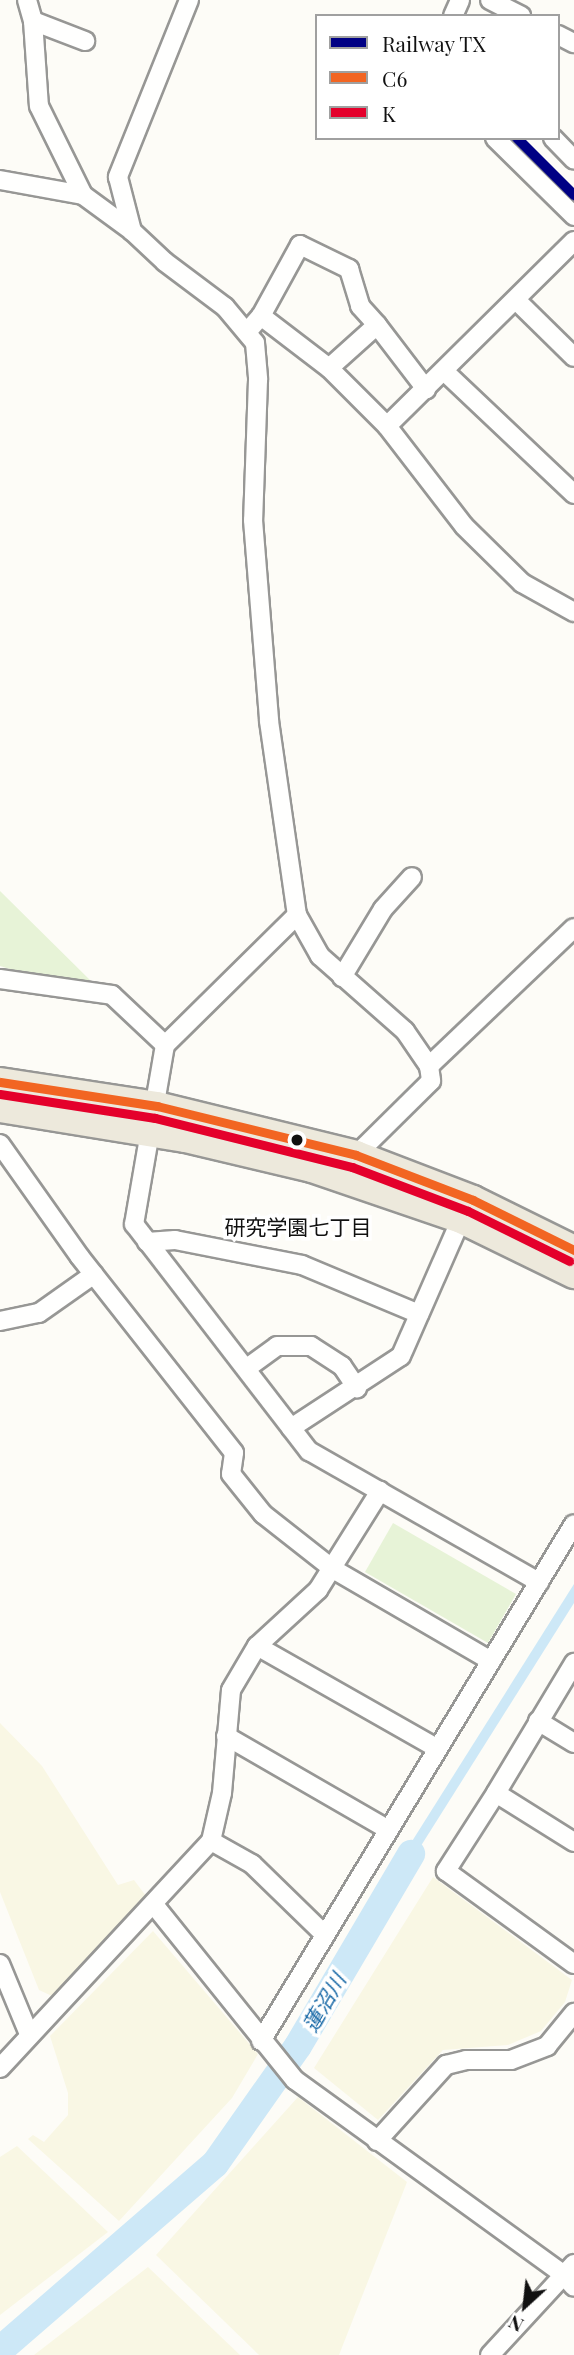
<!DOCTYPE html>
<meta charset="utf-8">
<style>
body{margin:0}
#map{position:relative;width:574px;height:2355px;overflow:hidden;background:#fdfcf7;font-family:"Playfair Display","Noto Sans JP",serif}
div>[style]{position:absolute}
.farmland>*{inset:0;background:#f9f7e4}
.green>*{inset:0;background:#e7f3d7}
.water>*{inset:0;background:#cde8f7}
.river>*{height:28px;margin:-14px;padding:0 14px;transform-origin:14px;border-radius:14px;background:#cde8f7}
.roads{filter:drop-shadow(2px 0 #979795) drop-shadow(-2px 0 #979795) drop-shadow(0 2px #979795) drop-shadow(0 -2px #979795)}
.minor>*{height:18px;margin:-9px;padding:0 9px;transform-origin:9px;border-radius:9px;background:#fffffe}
.primary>*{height:28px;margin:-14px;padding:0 14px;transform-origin:14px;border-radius:14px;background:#ede9dc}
.bus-1>*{height:9px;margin:-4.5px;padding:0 4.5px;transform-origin:4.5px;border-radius:4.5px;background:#f26522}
.bus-2>*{height:9px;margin:-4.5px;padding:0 4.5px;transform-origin:4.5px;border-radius:4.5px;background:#e4002b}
.rail-1>*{height:10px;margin:-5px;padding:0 5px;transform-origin:5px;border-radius:5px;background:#000084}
.dots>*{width:19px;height:19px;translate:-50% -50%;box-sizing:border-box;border:4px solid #fff;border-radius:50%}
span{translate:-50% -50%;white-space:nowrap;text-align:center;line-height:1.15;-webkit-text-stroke:7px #fff;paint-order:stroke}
.neighbourhood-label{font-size:21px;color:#111}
.water-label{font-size:21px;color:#1768a6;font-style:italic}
.legend{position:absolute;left:315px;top:14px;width:245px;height:126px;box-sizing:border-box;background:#fff;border:2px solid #a0a0a0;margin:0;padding:9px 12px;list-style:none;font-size:21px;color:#111}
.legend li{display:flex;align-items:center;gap:14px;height:35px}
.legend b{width:35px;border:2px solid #a0a0a0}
.north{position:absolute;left:490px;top:2271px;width:70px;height:70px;-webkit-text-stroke:5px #fff;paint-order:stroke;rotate:207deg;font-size:19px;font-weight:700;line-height:28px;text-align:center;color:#111}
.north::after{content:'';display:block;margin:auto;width:24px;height:32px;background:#111;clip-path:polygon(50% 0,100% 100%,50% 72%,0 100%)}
</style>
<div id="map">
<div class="farmland">
<div style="clip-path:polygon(0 1723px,42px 1766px,118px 1885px,134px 1880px,146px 1896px,52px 1996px,39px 1990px,0 1892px)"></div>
<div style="clip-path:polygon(433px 1877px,572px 1980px,565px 2002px,541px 2031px,508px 2045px,443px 2050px,378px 2120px,314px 2068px)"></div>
<div style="clip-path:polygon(153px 1931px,258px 2054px,232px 2098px,119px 2221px,28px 2139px,33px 2135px,44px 2142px,68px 2115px,68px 2093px,50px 2036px)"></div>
<div style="clip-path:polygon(298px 2097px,407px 2182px,339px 2355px,259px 2355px,156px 2255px)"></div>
<div style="clip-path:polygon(17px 2146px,108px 2232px,0 2315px,0 2157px)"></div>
<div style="clip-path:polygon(148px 2267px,240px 2355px,34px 2355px)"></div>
</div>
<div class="green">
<div style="clip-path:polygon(0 891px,92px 982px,86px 987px,9px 975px,10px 969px,0 966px)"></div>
<div style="clip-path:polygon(393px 1523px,516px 1594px,488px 1643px,365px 1572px)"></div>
</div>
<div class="water">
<div style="clip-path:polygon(574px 1584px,574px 1603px,395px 1887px,387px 1881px)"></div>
</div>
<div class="river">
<div style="left:0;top:2350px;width:284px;rotate:-40.9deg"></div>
<div style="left:215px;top:2164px;width:144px;rotate:-54.9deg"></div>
<div style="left:298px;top:2046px;width:223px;rotate:-59.5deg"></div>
</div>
<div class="roads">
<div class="minor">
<div style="left:27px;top:0;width:22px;rotate:74deg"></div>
<div style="left:33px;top:21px;width:85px;rotate:86deg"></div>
<div style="left:39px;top:106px;width:99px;rotate:63.7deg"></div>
<div style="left:189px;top:0;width:191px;rotate:111.9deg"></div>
<div style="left:118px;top:177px;width:56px;rotate:75.5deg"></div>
<div style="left:132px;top:231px;width:45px;rotate:43.2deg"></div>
<div style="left:165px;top:262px;width:75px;rotate:36.9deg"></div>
<div style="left:225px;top:307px;width:47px;rotate:50.2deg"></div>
<div style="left:255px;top:343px;width:37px;rotate:85deg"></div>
<div style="left:258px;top:380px;width:140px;rotate:92deg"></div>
<div style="left:253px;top:520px;width:202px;rotate:85.4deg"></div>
<div style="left:269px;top:721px;width:196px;rotate:81.8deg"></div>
<div style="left:297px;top:915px;width:185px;rotate:135.4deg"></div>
<div style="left:165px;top:1045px;width:182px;rotate:99.8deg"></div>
<div style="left:134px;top:1224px;width:287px;rotate:52.4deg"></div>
<div style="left:309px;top:1451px;width:265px;rotate:29.7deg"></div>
<div style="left:490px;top:0;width:35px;rotate:27deg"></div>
<div style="left:453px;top:16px;width:17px;rotate:-66deg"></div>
<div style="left:33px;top:21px;width:56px;rotate:21deg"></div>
<div style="left:558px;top:35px;width:18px;rotate:27deg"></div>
<div style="left:495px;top:138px;width:111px;rotate:44.6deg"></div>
<div style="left:553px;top:138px;width:30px;rotate:46deg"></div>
<div style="left:0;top:180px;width:84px;rotate:10.2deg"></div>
<div style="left:83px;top:195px;width:61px;rotate:36.3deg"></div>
<div style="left:516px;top:300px;width:81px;rotate:44.5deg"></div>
<div style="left:261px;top:316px;width:81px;rotate:-61.2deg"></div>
<div style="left:300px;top:245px;width:55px;rotate:26.1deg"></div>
<div style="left:349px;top:269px;width:39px;rotate:73deg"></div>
<div style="left:360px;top:306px;width:25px;rotate:48deg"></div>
<div style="left:377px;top:325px;width:64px;rotate:138.1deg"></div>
<div style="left:377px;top:325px;width:81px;rotate:52.6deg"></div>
<div style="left:247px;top:332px;width:21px;rotate:-49deg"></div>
<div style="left:261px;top:316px;width:86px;rotate:37.4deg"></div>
<div style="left:329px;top:368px;width:82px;rotate:45deg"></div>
<div style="left:387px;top:426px;width:126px;rotate:52.4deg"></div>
<div style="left:464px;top:526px;width:81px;rotate:44.5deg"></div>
<div style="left:522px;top:583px;width:60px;rotate:29.1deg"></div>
<div style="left:444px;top:371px;width:179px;rotate:43.4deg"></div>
<div style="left:387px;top:426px;width:263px;rotate:-44.7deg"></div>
<div style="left:297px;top:915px;width:47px;rotate:60.7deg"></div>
<div style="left:320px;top:956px;width:113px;rotate:41.4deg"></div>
<div style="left:405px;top:1031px;width:42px;rotate:55.6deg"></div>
<div style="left:429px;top:1066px;width:15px;rotate:82deg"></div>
<div style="left:431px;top:1081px;width:105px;rotate:135.4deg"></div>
<div style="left:342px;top:977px;width:79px;rotate:-58.9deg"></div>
<div style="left:383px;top:909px;width:43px;rotate:-47.8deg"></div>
<div style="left:0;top:979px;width:113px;rotate:8.1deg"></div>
<div style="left:112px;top:995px;width:73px;rotate:43.3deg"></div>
<div style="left:429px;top:1066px;width:200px;rotate:-43.6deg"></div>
<div style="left:0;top:1144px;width:138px;rotate:54.7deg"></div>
<div style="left:80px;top:1257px;width:249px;rotate:51.8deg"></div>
<div style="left:234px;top:1453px;width:21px;rotate:98deg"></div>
<div style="left:231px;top:1474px;width:51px;rotate:51.3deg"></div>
<div style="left:263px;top:1514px;width:89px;rotate:38.2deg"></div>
<div style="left:333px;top:1569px;width:183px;rotate:30.2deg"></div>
<div style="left:147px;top:1242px;width:28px;rotate:-4deg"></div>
<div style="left:175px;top:1240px;width:129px;rotate:11.1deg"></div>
<div style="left:302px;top:1265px;width:127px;rotate:22.7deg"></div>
<div style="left:0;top:1321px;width:40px;rotate:-12deg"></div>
<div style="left:39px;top:1313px;width:67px;rotate:-35.3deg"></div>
<div style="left:247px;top:1368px;width:37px;rotate:-36deg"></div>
<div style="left:277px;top:1346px;width:34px"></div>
<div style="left:311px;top:1346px;width:37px;rotate:33deg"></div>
<div style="left:342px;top:1366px;width:27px;rotate:56deg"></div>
<div style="left:291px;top:1428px;width:131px;rotate:-33.2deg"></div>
<div style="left:401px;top:1356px;width:150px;rotate:-66.3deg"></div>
<div style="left:257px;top:1646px;width:208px;rotate:29.6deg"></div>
<div style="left:538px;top:1721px;width:42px;rotate:31.4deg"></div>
<div style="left:226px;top:1736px;width:188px;rotate:30deg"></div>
<div style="left:496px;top:1793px;width:152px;rotate:-59deg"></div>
<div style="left:211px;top:1841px;width:47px;rotate:29.3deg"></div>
<div style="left:252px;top:1864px;width:102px;rotate:44.2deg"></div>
<div style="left:574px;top:1842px;width:92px;rotate:-147.9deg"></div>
<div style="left:496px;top:1793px;width:93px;rotate:122.7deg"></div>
<div style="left:446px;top:1871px;width:158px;rotate:36deg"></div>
<div style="left:155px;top:1906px;width:223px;rotate:51.2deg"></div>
<div style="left:295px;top:2080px;width:329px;rotate:35.9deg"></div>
<div style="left:562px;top:2273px;width:18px;rotate:49deg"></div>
<div style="left:0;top:1964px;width:76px;rotate:67.5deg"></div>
<div style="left:261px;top:2041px;width:604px;rotate:-58.81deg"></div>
<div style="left:0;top:2068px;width:310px;rotate:-47.1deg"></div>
<div style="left:211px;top:1841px;width:49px;rotate:-77.1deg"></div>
<div style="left:222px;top:1793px;width:103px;rotate:-85deg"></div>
<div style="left:231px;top:1690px;width:51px;rotate:-59.4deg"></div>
<div style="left:257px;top:1646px;width:83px;rotate:-42.6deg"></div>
<div style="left:318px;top:1590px;width:117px;rotate:-57.9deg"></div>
<div style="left:377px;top:2141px;width:103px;rotate:-47.8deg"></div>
<div style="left:446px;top:2065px;width:21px;rotate:-14deg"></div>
<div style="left:466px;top:2060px;width:45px"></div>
<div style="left:511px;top:2060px;width:39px;rotate:-21deg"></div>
<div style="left:547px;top:2046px;width:43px;rotate:-50.7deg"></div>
<div style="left:490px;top:2355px;width:124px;rotate:-47.3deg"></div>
</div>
<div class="primary">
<div style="left:0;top:1082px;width:159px;rotate:8.7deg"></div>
<div style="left:157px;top:1106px;width:205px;rotate:13.8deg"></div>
<div style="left:356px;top:1155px;width:125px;rotate:21deg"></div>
<div style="left:473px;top:1200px;width:113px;rotate:26.3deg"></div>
<div style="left:0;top:1108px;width:187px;rotate:9.2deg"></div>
<div style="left:185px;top:1138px;width:130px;rotate:13.3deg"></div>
<div style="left:312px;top:1168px;width:157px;rotate:18.9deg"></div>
<div style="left:461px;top:1219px;width:126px;rotate:26deg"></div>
</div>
</div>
<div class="bus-1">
<div style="left:0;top:1082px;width:159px;rotate:8.7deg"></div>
<div style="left:157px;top:1106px;width:205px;rotate:13.8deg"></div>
<div style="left:356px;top:1155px;width:125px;rotate:21deg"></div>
<div style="left:473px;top:1200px;width:113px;rotate:26.3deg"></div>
</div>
<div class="bus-2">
<div style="left:0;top:1094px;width:157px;rotate:8.8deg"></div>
<div style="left:155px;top:1118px;width:203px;rotate:14deg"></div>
<div style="left:352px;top:1167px;width:124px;rotate:20.8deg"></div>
<div style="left:468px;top:1211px;width:113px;rotate:26.3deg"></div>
</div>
<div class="rail-1">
<div style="left:517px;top:138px;width:81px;rotate:45deg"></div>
</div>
<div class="dots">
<div style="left:297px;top:1140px;background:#111"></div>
</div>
<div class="neighbourhood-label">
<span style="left:298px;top:1226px">研究学園七丁目</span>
</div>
<div class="water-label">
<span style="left:323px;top:2002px;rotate:-60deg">蓮沼川</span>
</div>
<ul class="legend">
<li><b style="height:9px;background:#000084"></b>Railway TX</li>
<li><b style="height:9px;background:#f26522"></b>C6</li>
<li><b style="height:9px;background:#e4002b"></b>K</li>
</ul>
<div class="north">N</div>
</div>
